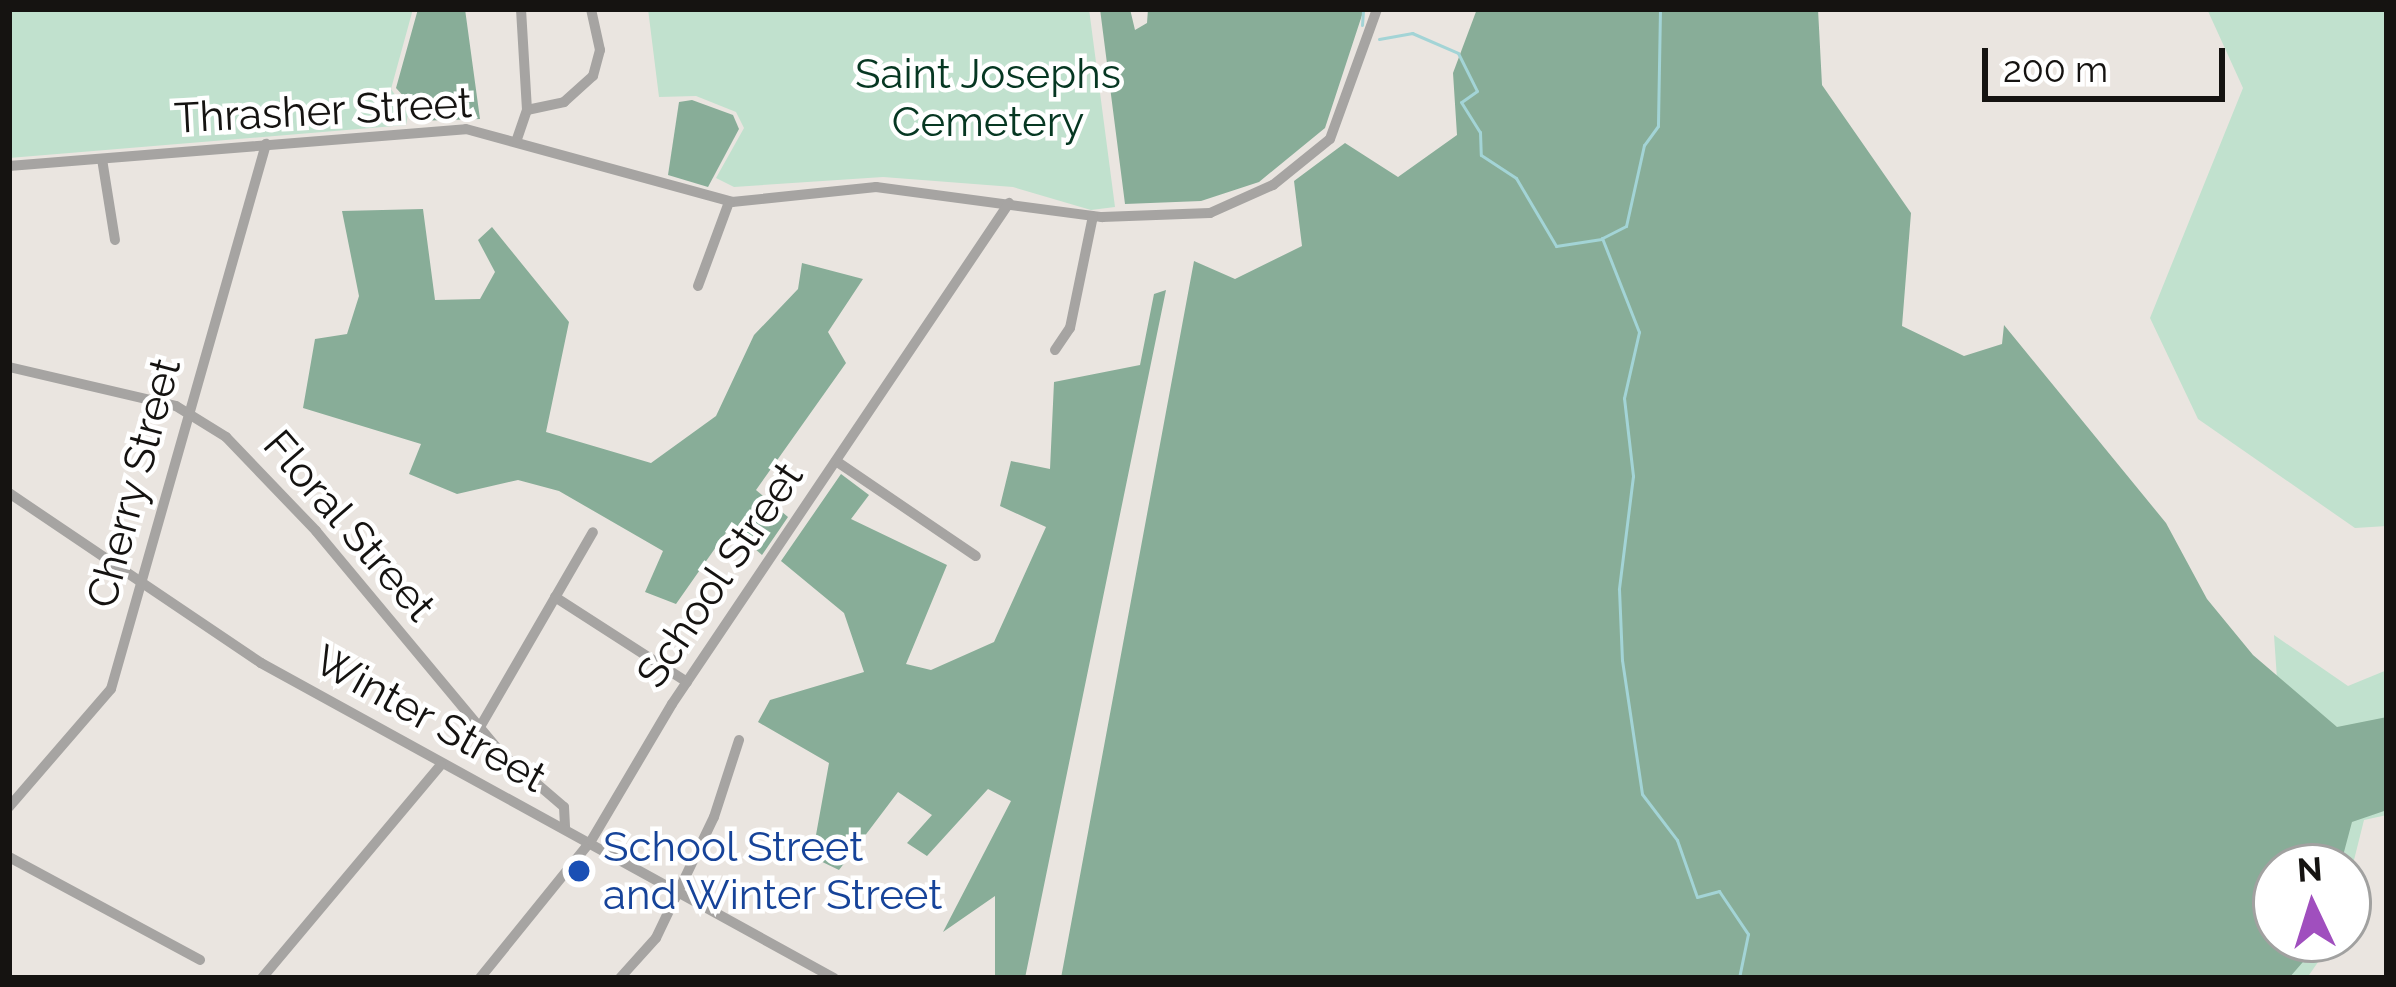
<!DOCTYPE html>
<style>
body{margin:0}
#map{position:relative;width:2396px;height:987px;overflow:hidden;background:#eae5e0;font-family:Raleway,sans-serif}
div>[style]{position:absolute}
.green>*{inset:0;background:#c1e1ce}
.forest>*{inset:0;background:#88ad98}
.stream>*{height:3px;margin:-1.5px;padding:0 1.5px;transform-origin:1.5px;border-radius:1.5px;background:#a3d4d6}
.minor>*{height:10px;margin:-5px;padding:0 5px;transform-origin:5px;border-radius:5px;background:#a6a4a2}
.dots>*{width:33px;height:33px;translate:-50% -50%;box-sizing:border-box;border:6px solid #fff;border-radius:50%}
span{translate:-50% -50%;white-space:nowrap;text-align:center;line-height:1.15;-webkit-text-stroke:9px #fff;paint-order:stroke}
.park-label{font-size:42px;color:#063722}
.street-label{font-size:42px;color:#151311}
.transit-label{font-size:42px;color:#164399}
.left{translate:0 -50%;text-align:left}
.frame{position:absolute;inset:0;border:12px solid #151311;pointer-events:none}
.north{position:absolute;left:2252px;top:843px;width:120px;height:120px;box-sizing:border-box;background:#fff;border:3px solid #a1a1a0;border-radius:50%;rotate:356deg;font-size:33px;font-weight:700;line-height:48px;text-align:center;color:#151311}
.north::after{content:'';display:block;margin:auto;width:42px;height:54px;background:#a04fbe;clip-path:polygon(50% 0,100% 100%,50% 72%,0 100%)}
.scale{position:absolute;left:1982px;top:48px;width:243px;height:54px;box-sizing:border-box;border:6px solid #151311;border-top:0;padding-left:15px;font-size:36px;line-height:42px;white-space:nowrap;color:#151311;-webkit-text-stroke:9px #fff;paint-order:stroke}
</style>
<div id="map">
<div class="green">
<div style="clip-path:polygon(9px 9px,413px 9px,391px 89px,408px 114px,406px 125px,9px 158px)"></div>
<div style="clip-path:polygon(648px 9px,1089px 9px,1115px 207px,1091px 210px,1013px 187px,883px 177px,734px 187px,716px 178px,744px 128px,736px 112px,696px 96px,659px 97px)"></div>
<div style="clip-path:polygon(2207px 9px,2387px 9px,2387px 526px,2355px 528px,2198px 419px,2150px 318px,2243px 88px)"></div>
<div style="clip-path:polygon(2274px 635px,2348px 686px,2387px 670px,2387px 815px,2364px 820px,2348px 884px,2348px 867px,2276px 867px,2276px 939px,2334px 939px,2307px 978px,2235px 978px,2278px 694px)"></div>
</div>
<div class="forest">
<div style="clip-path:polygon(418px 9px,465px 9px,480px 119px,413px 121px,417px 111px,396px 88px)"></div>
<div style="clip-path:polygon(1100px 9px,1130px 9px,1135px 30px,1147px 23px,1148px 9px,1364px 9px,1325px 128px,1259px 182px,1201px 201px,1125px 204px)"></div>
<div style="clip-path:polygon(1477px 9px,1818px 9px,1822px 85px,1911px 213px,1902px 326px,1964px 356px,2002px 344px,2004px 325px,2166px 523px,2207px 599px,2253px 655px,2337px 727px,2387px 717px,2387px 810px,2352px 822px,2340px 867px,2276px 867px,2276px 939px,2323px 939px,2289px 978px,1061px 978px,1194px 261px,1235px 279px,1302px 246px,1294px 181px,1345px 143px,1398px 177px,1457px 135px,1453px 73px)"></div>
<div style="clip-path:polygon(692px 100px,733px 115px,739px 129px,708px 187px,668px 175px,679px 102px)"></div>
<div style="clip-path:polygon(423px 209px,435px 300px,480px 299px,495px 272px,478px 240px,492px 227px,569px 322px,546px 432px,651px 463px,716px 416px,754px 335px,798px 289px,802px 263px,863px 279px,828px 332px,846px 363px,756px 490px,788px 517px,762px 555px,730px 527px,676px 604px,645px 592px,663px 551px,559px 491px,518px 480px,457px 494px,409px 474px,421px 444px,303px 408px,315px 339px,347px 334px,359px 296px,342px 211px)"></div>
<div style="clip-path:polygon(1166px 290px,1025px 978px,995px 978px,995px 896px,943px 932px,1011px 801px,988px 789px,927px 856px,907px 843px,932px 815px,898px 792px,839px 870px,812px 857px,829px 763px,758px 722px,770px 700px,864px 672px,844px 613px,781px 561px,841px 474px,869px 495px,851px 519px,947px 565px,906px 664px,931px 670px,994px 642px,1046px 527px,1000px 506px,1011px 461px,1050px 469px,1054px 382px,1140px 365px,1154px 294px)"></div>
</div>
<div class="stream">
<div style="left:1660px;top:9px;width:117px;rotate:91deg"></div>
<div style="left:1658px;top:126px;width:24px;rotate:126deg"></div>
<div style="left:1644px;top:145px;width:83px;rotate:102.5deg"></div>
<div style="left:1626px;top:226px;width:27px;rotate:153deg"></div>
<div style="left:1602px;top:238px;width:101px;rotate:68.5deg"></div>
<div style="left:1639px;top:332px;width:68px;rotate:102.8deg"></div>
<div style="left:1624px;top:398px;width:79px;rotate:83.4deg"></div>
<div style="left:1633px;top:476px;width:114px;rotate:97.1deg"></div>
<div style="left:1619px;top:589px;width:71px;rotate:87.6deg"></div>
<div style="left:1622px;top:660px;width:135px;rotate:81.5deg"></div>
<div style="left:1642px;top:794px;width:58px;rotate:52.7deg"></div>
<div style="left:1677px;top:840px;width:60px;rotate:70.7deg"></div>
<div style="left:1697px;top:897px;width:23px;rotate:-15deg"></div>
<div style="left:1719px;top:891px;width:52px;rotate:56deg"></div>
<div style="left:1748px;top:934px;width:45px;rotate:101.6deg"></div>
<div style="left:1362px;top:25px;width:16px;rotate:-86deg"></div>
<div style="left:1379px;top:39px;width:34px;rotate:-10deg"></div>
<div style="left:1412px;top:33px;width:50px;rotate:23.5deg"></div>
<div style="left:1458px;top:53px;width:42px;rotate:63.4deg"></div>
<div style="left:1477px;top:91px;width:19px;rotate:145deg"></div>
<div style="left:1461px;top:102px;width:36px;rotate:58deg"></div>
<div style="left:1480px;top:132px;width:23px;rotate:88deg"></div>
<div style="left:1481px;top:155px;width:42px;rotate:33.3deg"></div>
<div style="left:1516px;top:178px;width:79px;rotate:59.5deg"></div>
<div style="left:1556px;top:246px;width:46px;rotate:-8.8deg"></div>
</div>
<div class="minor">
<div style="left:527px;top:110px;width:38px;rotate:-12deg"></div>
<div style="left:564px;top:102px;width:39px;rotate:-42deg"></div>
<div style="left:593px;top:76px;width:27px;rotate:-75deg"></div>
<div style="left:600px;top:50px;width:42px;rotate:-102.4deg"></div>
<div style="left:517px;top:139px;width:31px;rotate:-71deg"></div>
<div style="left:527px;top:110px;width:101px;rotate:-93.4deg"></div>
<div style="left:102px;top:159px;width:82px;rotate:80.9deg"></div>
<div style="left:9px;top:166px;width:458px;rotate:-4.6deg"></div>
<div style="left:466px;top:129px;width:276px;rotate:15.3deg"></div>
<div style="left:732px;top:202px;width:145px;rotate:-5.9deg"></div>
<div style="left:876px;top:187px;width:228px;rotate:7.6deg"></div>
<div style="left:1102px;top:217px;width:108px;rotate:-2.1deg"></div>
<div style="left:1210px;top:213px;width:69px;rotate:-24deg"></div>
<div style="left:1273px;top:185px;width:73px;rotate:-38.9deg"></div>
<div style="left:1330px;top:139px;width:138px;rotate:-70.1deg"></div>
<div style="left:698px;top:286px;width:90px;rotate:-69.7deg"></div>
<div style="left:1055px;top:350px;width:27px;rotate:-56deg"></div>
<div style="left:1070px;top:328px;width:114px;rotate:-78.4deg"></div>
<div style="left:9px;top:367px;width:171px;rotate:13.1deg"></div>
<div style="left:176px;top:406px;width:59px;rotate:31.8deg"></div>
<div style="left:226px;top:437px;width:130px;rotate:46.2deg"></div>
<div style="left:316px;top:531px;width:289px;rotate:50.2deg"></div>
<div style="left:501px;top:753px;width:83px;rotate:40.6deg"></div>
<div style="left:564px;top:807px;width:22px;rotate:87deg"></div>
<div style="left:836px;top:461px;width:169px;rotate:34.2deg"></div>
<div style="left:9px;top:493px;width:304px;rotate:34deg"></div>
<div style="left:261px;top:663px;width:654px;rotate:28.8deg"></div>
<div style="left:555px;top:597px;width:157px;rotate:32.8deg"></div>
<div style="left:480px;top:727px;width:225px;rotate:-59.9deg"></div>
<div style="left:9px;top:807px;width:156px;rotate:-49.2deg"></div>
<div style="left:111px;top:689px;width:567px;rotate:-74.12deg"></div>
<div style="left:9px;top:857px;width:217px;rotate:28.3deg"></div>
<div style="left:262px;top:978px;width:278px;rotate:-50deg"></div>
<div style="left:480px;top:978px;width:176px;rotate:-51deg"></div>
<div style="left:591px;top:841px;width:159px;rotate:-59.4deg"></div>
<div style="left:672px;top:704px;width:604px;rotate:-56.07deg"></div>
<div style="left:620px;top:978px;width:54px;rotate:-48deg"></div>
<div style="left:656px;top:938px;width:134px;rotate:-64.4deg"></div>
<div style="left:714px;top:817px;width:81px;rotate:-72deg"></div>
</div>
<div class="dots">
<div style="left:579px;top:871px;background:#1a4fb4"></div>
</div>
<div class="park-label">
<span style="left:988px;top:98px">Saint Josephs<br>Cemetery</span>
</div>
<div class="street-label">
<span style="left:323px;top:111px;rotate:-3deg">Thrasher Street</span>
<span style="left:134px;top:483px;rotate:-75deg">Cherry Street</span>
<span style="left:349px;top:526px;rotate:49deg">Floral Street</span>
<span style="left:720px;top:575px;rotate:-56deg">School Street</span>
<span style="left:430px;top:719px;rotate:29deg">Winter Street</span>
</div>
<div class="transit-label">
<span class="left" style="left:603px;top:871px">School Street<br>and Winter Street</span>
</div>
<div class="frame"></div>
<div class="north">N</div>
<div class="scale">200 m</div>
</div>
